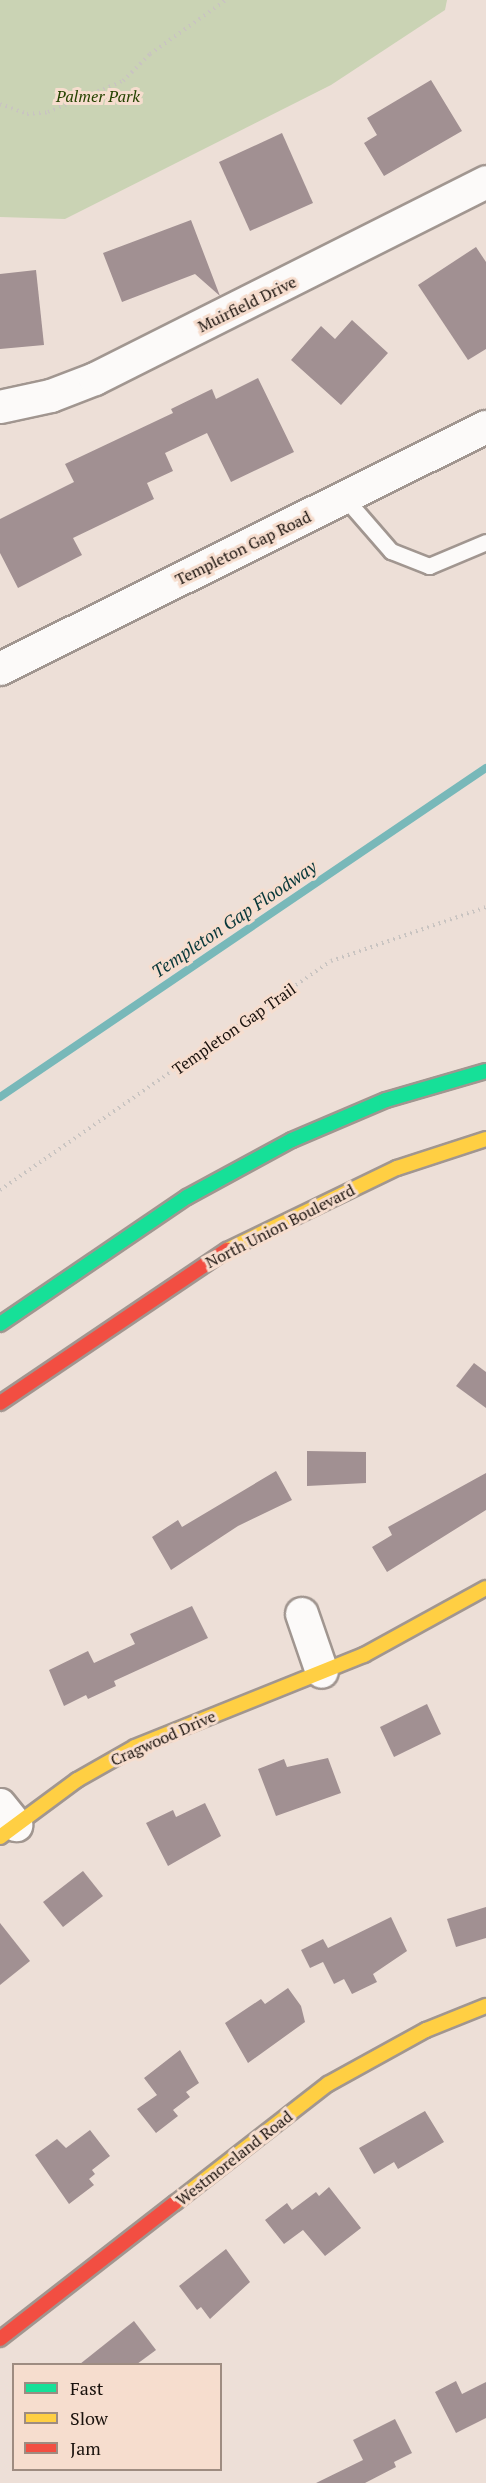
<!DOCTYPE html>
<style>
body{margin:0}
#map{position:relative;width:486px;height:2483px;overflow:hidden;background:#eddfd7;font-family:"PT Serif",serif}
div>[style]{position:absolute}
.green>*{inset:0;background:#cad3b4}
.stream>*{height:8px;margin:-4px;padding:0 4px;transform-origin:4px;border-radius:4px;background:#78b8b9}
.building>*{inset:0;background:#a19092}
.path>*{height:4px;margin-top:-2px;transform-origin:0;background:repeating-linear-gradient(90deg,#c9c4c1 0 1.5px,transparent 0 6px)}
.roads{filter:drop-shadow(2px 0 #a19690) drop-shadow(-2px 0 #a19690) drop-shadow(0 2px #a19690) drop-shadow(0 -2px #a19690)}
.lane>*{height:15px;margin:-7.5px;padding:0 7.5px;transform-origin:7.5px;border-radius:7.5px;background:#fcfaf9}
.street>*{height:32px;margin:-16px;padding:0 16px;transform-origin:16px;border-radius:16px;background:#fcfaf9}
.fast>*{height:14px;margin:-7px;padding:0 7px;transform-origin:7px;border-radius:7px;background:#16e098}
.slow>*{height:14px;margin:-7px;padding:0 7px;transform-origin:7px;border-radius:7px;background:#ffcf43}
.jam>*{height:14px;margin:-7px;padding:0 7px;transform-origin:7px;border-radius:7px;background:#f24e42}
span{translate:-50% -50%;white-space:nowrap;text-align:center;line-height:1.15;-webkit-text-stroke:6px #f6ddce;paint-order:stroke}
.park-label{font-size:16px;color:#254300;font-style:italic}
.street-label{font-size:16px;color:#1a120d}
.water-label{font-size:18px;color:#073739;font-style:italic}
.legend{position:absolute;left:12px;top:2363px;width:210px;height:108px;box-sizing:border-box;background:#f6ddce;border:2px solid #9e8c81;margin:0;padding:8px 10px;list-style:none;font-size:18px;color:#1a120d}
.legend li{display:flex;align-items:center;gap:12px;height:30px}
.legend b{width:30px;border:2px solid #9e8c81}
</style>
<div id="map">
<div class="green">
<div style="clip-path:polygon(0 0,447px 0,445px 10px,331px 85px,65px 219px,0 217px)"></div>
</div>
<div class="stream">
<div style="left:0;top:1097px;width:587px;rotate:-34.1deg"></div>
</div>
<div class="building">
<div style="clip-path:polygon(431px 80px,462px 131px,384px 176px,364px 143px,377px 135px,367px 118px)"></div>
<div style="clip-path:polygon(282px 133px,313px 203px,250px 231px,219px 162px)"></div>
<div style="clip-path:polygon(191px 220px,220px 296px,195px 274px,122px 302px,103px 253px)"></div>
<div style="clip-path:polygon(476px 247px,486px 262px,486px 349px,468px 360px,418px 285px)"></div>
<div style="clip-path:polygon(36px 270px,44px 345px,0 349px,0 274px)"></div>
<div style="clip-path:polygon(352px 320px,388px 353px,341px 405px,291px 360px,321px 326px,335px 339px)"></div>
<div style="clip-path:polygon(258px 378px,294px 452px,231px 482px,207px 433px,165px 453px,173px 471px,147px 483px,154px 499px,73px 538px,82px 555px,18px 588px,0 553px,0 519px,74px 482px,65px 464px,173px 413px,171px 409px,212px 389px,216px 399px)"></div>
<div style="clip-path:polygon(474px 1363px,486px 1372px,486px 1408px,456px 1386px)"></div>
<div style="clip-path:polygon(307px 1451px,366px 1452px,366px 1483px,307px 1486px)"></div>
<div style="clip-path:polygon(276px 1471px,292px 1500px,238px 1526px,171px 1570px,152px 1537px,178px 1520px,182px 1527px)"></div>
<div style="clip-path:polygon(486px 1473px,486px 1510px,387px 1572px,372px 1547px,392px 1535px,388px 1527px)"></div>
<div style="clip-path:polygon(192px 1606px,208px 1638px,114px 1681px,116px 1686px,88px 1699px,86px 1695px,64px 1706px,49px 1670px,88px 1651px,94px 1663px,135px 1644px,130px 1634px)"></div>
<div style="clip-path:polygon(427px 1704px,441px 1734px,394px 1757px,380px 1727px)"></div>
<div style="clip-path:polygon(328px 1758px,341px 1793px,276px 1816px,258px 1769px,284px 1759px,287px 1767px)"></div>
<div style="clip-path:polygon(205px 1803px,221px 1836px,168px 1866px,146px 1823px,173px 1810px,176px 1817px)"></div>
<div style="clip-path:polygon(83px 1871px,103px 1896px,63px 1927px,43px 1902px)"></div>
<div style="clip-path:polygon(486px 1907px,486px 1938px,456px 1947px,447px 1919px)"></div>
<div style="clip-path:polygon(391px 1917px,407px 1951px,373px 1974px,377px 1982px,352px 1994px,344px 1979px,334px 1984px,323px 1962px,310px 1968px,301px 1950px,323px 1939px,328px 1948px)"></div>
<div style="clip-path:polygon(0 1923px,30px 1961px,0 1985px)"></div>
<div style="clip-path:polygon(288px 1988px,301px 2006px,305px 2022px,248px 2063px,225px 2023px,261px 1999px,265px 2004px)"></div>
<div style="clip-path:polygon(180px 2050px,199px 2083px,186px 2092px,190px 2097px,173px 2110px,178px 2116px,156px 2133px,137px 2109px,157px 2095px,144px 2078px)"></div>
<div style="clip-path:polygon(425px 2111px,444px 2142px,398px 2169px,394px 2162px,374px 2174px,359px 2148px)"></div>
<div style="clip-path:polygon(90px 2130px,110px 2156px,92px 2170px,95px 2174px,89px 2179px,94px 2185px,69px 2204px,35px 2155px,57px 2139px,66px 2148px)"></div>
<div style="clip-path:polygon(329px 2187px,361px 2228px,325px 2256px,303px 2230px,284px 2244px,265px 2220px,287px 2203px,292px 2210px,316px 2192px,319px 2196px)"></div>
<div style="clip-path:polygon(226px 2249px,250px 2282px,210px 2319px,201px 2307px,197px 2310px,179px 2286px)"></div>
<div style="clip-path:polygon(134px 2321px,156px 2350px,137px 2364px,80px 2364px)"></div>
<div style="clip-path:polygon(456px 2381px,462px 2394px,486px 2382px,486px 2418px,456px 2433px,435px 2392px)"></div>
<div style="clip-path:polygon(395px 2419px,412px 2453px,394px 2462px,396px 2467px,365px 2483px,316px 2483px,363px 2460px,353px 2440px)"></div>
</div>
<div class="path">
<div style="left:0;top:104px;width:29px;rotate:20deg"></div>
<div style="left:27px;top:114px;width:21px;rotate:-5deg"></div>
<div style="left:48px;top:112px;width:81px;rotate:-22.5deg"></div>
<div style="left:123px;top:81px;width:38px;rotate:-45deg"></div>
<div style="left:150px;top:54px;width:93px;rotate:-35.4deg"></div>
<div style="left:0;top:1190px;width:402px;rotate:-34.7deg"></div>
<div style="left:331px;top:961px;width:164px;rotate:-19.2deg"></div>
</div>
<div class="roads">
<div class="lane">
<div style="left:344px;top:497px;width:72px;rotate:49deg"></div>
<div style="left:391px;top:551px;width:41px;rotate:21.5deg"></div>
<div style="left:429px;top:566px;width:62px;rotate:-22.8deg"></div>
</div>
<div class="street">
<div style="left:0;top:407px;width:52px;rotate:-12.2deg"></div>
<div style="left:51px;top:396px;width:47px;rotate:-21.1deg"></div>
<div style="left:95px;top:379px;width:438px;rotate:-26.7deg"></div>
<div style="left:0;top:669px;width:543px;rotate:-26.47deg"></div>
<div style="left:302px;top:1614px;width:61px;rotate:71deg"></div>
<div style="left:0;top:1805px;width:26px;rotate:51deg"></div>
</div>
<div class="fast">
<div style="left:0;top:1324px;width:226px;rotate:-34.2deg"></div>
<div style="left:187px;top:1197px;width:119px;rotate:-28.5deg"></div>
<div style="left:292px;top:1140px;width:102px;rotate:-23.1deg"></div>
<div style="left:386px;top:1100px;width:104px;rotate:-16.2deg"></div>
</div>
<div class="slow">
<div style="left:227px;top:1250px;width:189px;rotate:-25.8deg"></div>
<div style="left:397px;top:1168px;width:94px;rotate:-18deg"></div>
<div style="left:0;top:1837px;width:96px;rotate:-36.5deg"></div>
<div style="left:77px;top:1780px;width:67px;rotate:-29.6deg"></div>
<div style="left:135px;top:1747px;width:247px;rotate:-21.9deg"></div>
<div style="left:364px;top:1655px;width:139px;rotate:-28.8deg"></div>
<div style="left:175px;top:2203px;width:194px;rotate:-37.9deg"></div>
<div style="left:328px;top:2084px;width:112px;rotate:-28.9deg"></div>
<div style="left:426px;top:2030px;width:65px;rotate:-21.8deg"></div>
</div>
<div class="jam">
<div style="left:0;top:1403px;width:274px;rotate:-34deg"></div>
<div style="left:0;top:2339px;width:222px;rotate:-37.9deg"></div>
</div>
</div>
<div class="park-label">
<span style="left:98px;top:96px">Palmer Park</span>
</div>
<div class="street-label">
<span style="left:247px;top:304px;rotate:-26deg">Muirfield Drive</span>
<span style="left:243px;top:548px;rotate:-26deg">Templeton Gap Road</span>
<span style="left:234px;top:1029px;rotate:-35deg">Templeton Gap Trail</span>
<span style="left:280px;top:1226px;rotate:-27deg">North Union Boulevard</span>
<span style="left:163px;top:1738px;rotate:-24deg">Cragwood Drive</span>
<span style="left:234px;top:2158px;rotate:-38deg">Westmoreland Road</span>
</div>
<div class="water-label">
<span style="left:234px;top:919px;rotate:-34deg">Templeton Gap Floodway</span>
</div>
<ul class="legend">
<li><b style="height:8px;background:#16e098"></b>Fast</li>
<li><b style="height:8px;background:#ffcf43"></b>Slow</li>
<li><b style="height:8px;background:#f24e42"></b>Jam</li>
</ul>
</div>
